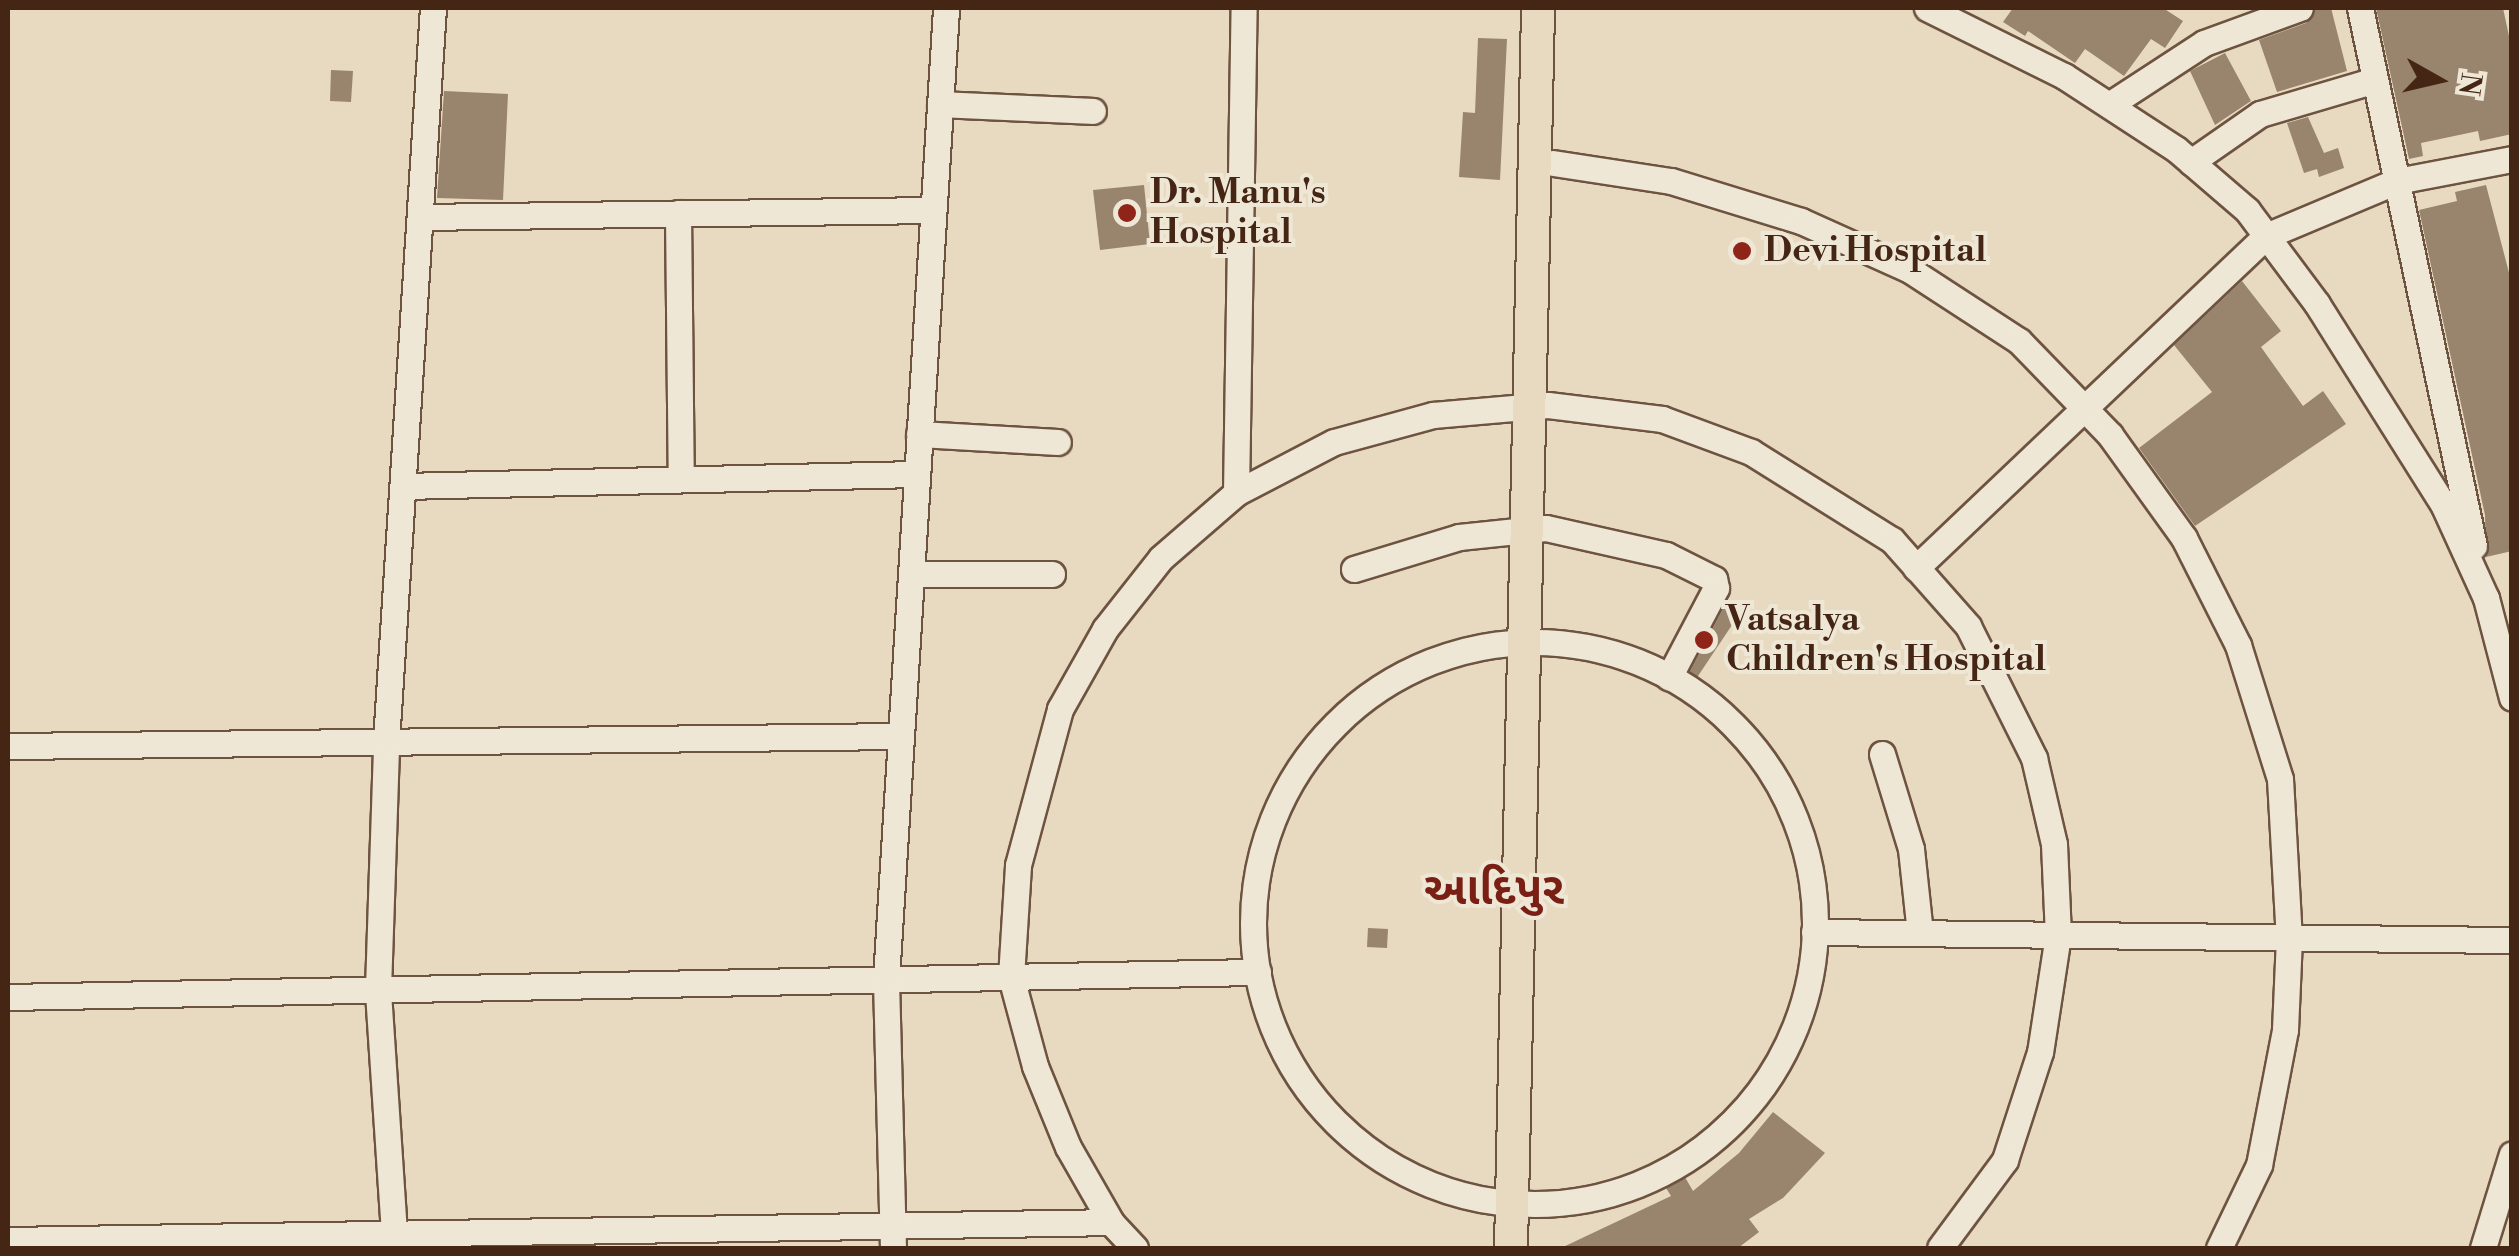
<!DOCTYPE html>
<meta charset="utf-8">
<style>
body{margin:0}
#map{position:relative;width:2519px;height:1256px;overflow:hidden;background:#e7dac0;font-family:"Libre Bodoni","Noto Sans Gujarati",serif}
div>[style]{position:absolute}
.building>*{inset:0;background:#99846e}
.roads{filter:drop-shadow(2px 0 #6e5340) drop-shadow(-2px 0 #6e5340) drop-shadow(0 2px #6e5340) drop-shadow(0 -2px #6e5340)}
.minor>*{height:25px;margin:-12.5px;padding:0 12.5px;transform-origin:12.5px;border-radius:12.5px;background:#efe7d6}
.minor>.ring{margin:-12.5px;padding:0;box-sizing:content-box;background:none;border:25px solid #efe7d6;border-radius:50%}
.major>*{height:32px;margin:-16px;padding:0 16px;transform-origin:16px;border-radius:16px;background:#e7dac0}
.dots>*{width:28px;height:28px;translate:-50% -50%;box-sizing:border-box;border:5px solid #efe7d6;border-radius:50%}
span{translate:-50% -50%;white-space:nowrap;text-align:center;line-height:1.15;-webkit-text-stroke:8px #efe7d6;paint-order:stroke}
.poi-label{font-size:35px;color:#452615;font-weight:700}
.left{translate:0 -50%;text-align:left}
.district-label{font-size:45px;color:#7a1f14;font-weight:700}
.frame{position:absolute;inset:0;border:10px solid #452615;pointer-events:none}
.north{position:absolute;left:2389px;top:30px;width:100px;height:100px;-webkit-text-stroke:8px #efe7d6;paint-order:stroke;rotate:98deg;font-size:28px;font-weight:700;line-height:40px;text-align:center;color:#452615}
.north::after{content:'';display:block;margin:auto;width:35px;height:45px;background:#452615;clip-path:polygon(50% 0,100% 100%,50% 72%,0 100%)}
</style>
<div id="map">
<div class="building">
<div style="clip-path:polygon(2013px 8px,2163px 8px,2183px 21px,2165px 48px,2151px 39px,2124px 76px,2085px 49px,2075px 63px,2028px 31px,2025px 36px,2003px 22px)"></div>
<div style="clip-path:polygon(2316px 8px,2331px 8px,2347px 71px,2277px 92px,2259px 40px,2306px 23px)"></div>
<div style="clip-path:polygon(2376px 8px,2503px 8px,2512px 50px,2512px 134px,2480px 141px,2478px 131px,2421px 143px,2423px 156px,2409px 159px)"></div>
<div style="clip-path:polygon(1478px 38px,1507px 39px,1500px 180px,1459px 177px,1463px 112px,1475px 113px)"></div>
<div style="clip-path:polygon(2225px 53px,2251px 101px,2215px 125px,2190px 71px)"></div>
<div style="clip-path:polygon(331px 70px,353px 71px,351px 102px,330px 101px)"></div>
<div style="clip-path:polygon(444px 91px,508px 94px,503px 200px,437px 198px)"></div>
<div style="clip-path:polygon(2308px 117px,2324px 153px,2338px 148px,2344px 168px,2319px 177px,2317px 169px,2304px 173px,2287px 123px)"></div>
<div style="clip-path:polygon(1144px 185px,1150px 244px,1100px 250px,1093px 190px)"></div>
<div style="clip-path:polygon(2486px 185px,2512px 284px,2512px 551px,2486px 557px,2485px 515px,2419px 210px,2457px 201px,2455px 192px)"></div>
<div style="clip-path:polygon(2242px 281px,2281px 331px,2261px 347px,2303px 406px,2323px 391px,2346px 424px,2195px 526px,2139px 448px,2212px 392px,2174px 345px)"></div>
<div style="clip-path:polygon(1724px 607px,1738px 616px,1694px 682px,1687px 677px)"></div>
<div style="clip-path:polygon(1368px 928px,1388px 929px,1387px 948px,1367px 947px)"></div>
<div style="clip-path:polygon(1773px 1112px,1825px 1153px,1783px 1198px,1749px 1219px,1759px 1232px,1738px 1248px,1561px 1248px,1671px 1196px,1663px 1183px,1682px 1172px,1693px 1191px,1739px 1153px)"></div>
</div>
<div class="roads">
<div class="minor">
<div style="left:1927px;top:8px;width:153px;rotate:26.4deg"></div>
<div style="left:2064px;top:76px;width:134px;rotate:33.1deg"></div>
<div style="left:2176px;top:149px;width:94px;rotate:40.7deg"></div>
<div style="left:2247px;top:210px;width:117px;rotate:53.3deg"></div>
<div style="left:2317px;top:304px;width:239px;rotate:57.8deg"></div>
<div style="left:2444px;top:506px;width:101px;rotate:65.5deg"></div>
<div style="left:2486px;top:598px;width:103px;rotate:75.4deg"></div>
<div style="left:2360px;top:8px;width:550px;rotate:78.04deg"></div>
<div style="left:940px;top:104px;width:153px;rotate:2.6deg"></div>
<div style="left:2109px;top:105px;width:113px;rotate:-33.1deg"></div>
<div style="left:2204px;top:43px;width:102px;rotate:-20deg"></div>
<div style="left:2191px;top:162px;width:84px;rotate:-34.8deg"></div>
<div style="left:2260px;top:114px;width:120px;rotate:-16.5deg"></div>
<div style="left:1553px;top:163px;width:119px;rotate:8.7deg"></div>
<div style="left:1671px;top:181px;width:136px;rotate:17.1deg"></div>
<div style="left:1801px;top:221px;width:120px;rotate:24.2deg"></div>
<div style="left:1910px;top:270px;width:130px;rotate:33.1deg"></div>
<div style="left:2019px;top:341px;width:131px;rotate:45.9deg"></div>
<div style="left:2110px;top:435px;width:127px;rotate:54.3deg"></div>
<div style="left:2184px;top:538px;width:120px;rotate:63.2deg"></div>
<div style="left:2238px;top:645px;width:140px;rotate:72.6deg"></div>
<div style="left:2280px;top:779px;width:159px;rotate:86.8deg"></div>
<div style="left:2289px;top:938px;width:92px;rotate:92.5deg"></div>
<div style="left:2285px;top:1030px;width:137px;rotate:100.9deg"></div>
<div style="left:2259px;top:1165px;width:92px;rotate:115.7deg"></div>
<div style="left:678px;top:213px;width:266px;rotate:89.4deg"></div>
<div style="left:420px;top:217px;width:513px;rotate:-0.78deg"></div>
<div style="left:919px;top:434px;width:139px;rotate:3.3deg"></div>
<div style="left:403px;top:486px;width:514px;rotate:-1.34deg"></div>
<div style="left:1236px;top:493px;width:485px;rotate:-89.1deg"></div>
<div style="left:1916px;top:568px;width:482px;rotate:-43.5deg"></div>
<div style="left:2266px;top:236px;width:142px;rotate:-22.8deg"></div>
<div style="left:2397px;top:181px;width:117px;rotate:-10.8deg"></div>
<div style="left:1354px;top:569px;width:110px;rotate:-16.9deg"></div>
<div style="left:1459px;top:537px;width:87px;rotate:-5.9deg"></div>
<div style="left:1546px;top:528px;width:123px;rotate:12.7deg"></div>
<div style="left:1666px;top:555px;width:54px;rotate:26.6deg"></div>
<div style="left:1714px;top:579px;width:9px;rotate:77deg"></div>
<div style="left:1716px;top:588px;width:101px;rotate:117.8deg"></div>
<div style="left:911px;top:574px;width:141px"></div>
<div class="ring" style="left:1253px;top:642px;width:537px;height:537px"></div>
<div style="left:8px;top:746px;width:893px;rotate:-0.64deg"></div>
<div style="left:1882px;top:754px;width:99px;rotate:73deg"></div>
<div style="left:1911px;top:849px;width:84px;rotate:83.9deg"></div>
<div style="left:1814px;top:932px;width:698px;rotate:0.66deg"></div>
<div style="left:8px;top:997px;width:1250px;rotate:-1.15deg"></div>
<div style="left:8px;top:1240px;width:1103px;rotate:-0.93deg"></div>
<div style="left:395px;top:1248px;width:260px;rotate:-93.8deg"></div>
<div style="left:378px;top:989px;width:247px;rotate:-88.1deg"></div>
<div style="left:386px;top:742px;width:736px;rotate:-86.34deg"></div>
<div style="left:893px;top:1248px;width:269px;rotate:-91.5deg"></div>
<div style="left:886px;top:979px;width:973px;rotate:-86.46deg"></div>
<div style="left:1135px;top:1248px;width:35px;rotate:-133deg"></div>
<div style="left:1111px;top:1222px;width:86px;rotate:-119.8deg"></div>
<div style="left:1068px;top:1147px;width:87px;rotate:-112.2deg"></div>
<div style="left:1035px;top:1066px;width:92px;rotate:-105.1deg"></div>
<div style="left:1011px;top:977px;width:112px;rotate:-86.4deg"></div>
<div style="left:1018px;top:865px;width:162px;rotate:-74.9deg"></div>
<div style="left:1060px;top:709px;width:92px;rotate:-60.6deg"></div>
<div style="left:1105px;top:629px;width:90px;rotate:-51.7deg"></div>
<div style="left:1161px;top:558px;width:99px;rotate:-40.9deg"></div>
<div style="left:1236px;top:493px;width:110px;rotate:-27.5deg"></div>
<div style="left:1334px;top:442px;width:103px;rotate:-15.3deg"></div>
<div style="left:1433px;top:415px;width:115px;rotate:-5deg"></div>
<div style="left:1548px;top:405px;width:115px;rotate:7deg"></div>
<div style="left:1662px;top:419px;width:95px;rotate:20.3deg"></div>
<div style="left:1751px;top:452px;width:166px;rotate:32deg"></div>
<div style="left:1892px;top:540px;width:115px;rotate:48.5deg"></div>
<div style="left:1968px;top:626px;width:148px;rotate:63.4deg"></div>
<div style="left:2034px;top:758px;width:88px;rotate:76.9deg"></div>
<div style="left:2054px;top:844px;width:91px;rotate:87.5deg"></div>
<div style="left:2058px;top:935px;width:118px;rotate:98.7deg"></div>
<div style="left:2040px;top:1052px;width:114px;rotate:108deg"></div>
<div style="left:2005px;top:1160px;width:109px;rotate:126.5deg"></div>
<div style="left:2483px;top:1248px;width:98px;rotate:-72.9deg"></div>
</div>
<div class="major">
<div style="left:1511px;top:1248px;width:1240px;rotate:-88.75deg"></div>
</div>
</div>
<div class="dots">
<div style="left:1127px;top:213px;background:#8f2418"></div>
<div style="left:1742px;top:251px;background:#8f2418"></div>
<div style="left:1704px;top:640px;background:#8f2418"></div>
</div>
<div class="poi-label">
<span class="left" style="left:1150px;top:213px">Dr. Manu's<br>Hospital</span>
<span class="left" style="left:1764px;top:251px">Devi Hospital</span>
<span class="left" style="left:1726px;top:640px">Vatsalya<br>Children's Hospital</span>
</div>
<div class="district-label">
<span style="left:1494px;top:891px">આદિપુર</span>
</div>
<div class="frame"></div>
<div class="north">N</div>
</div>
